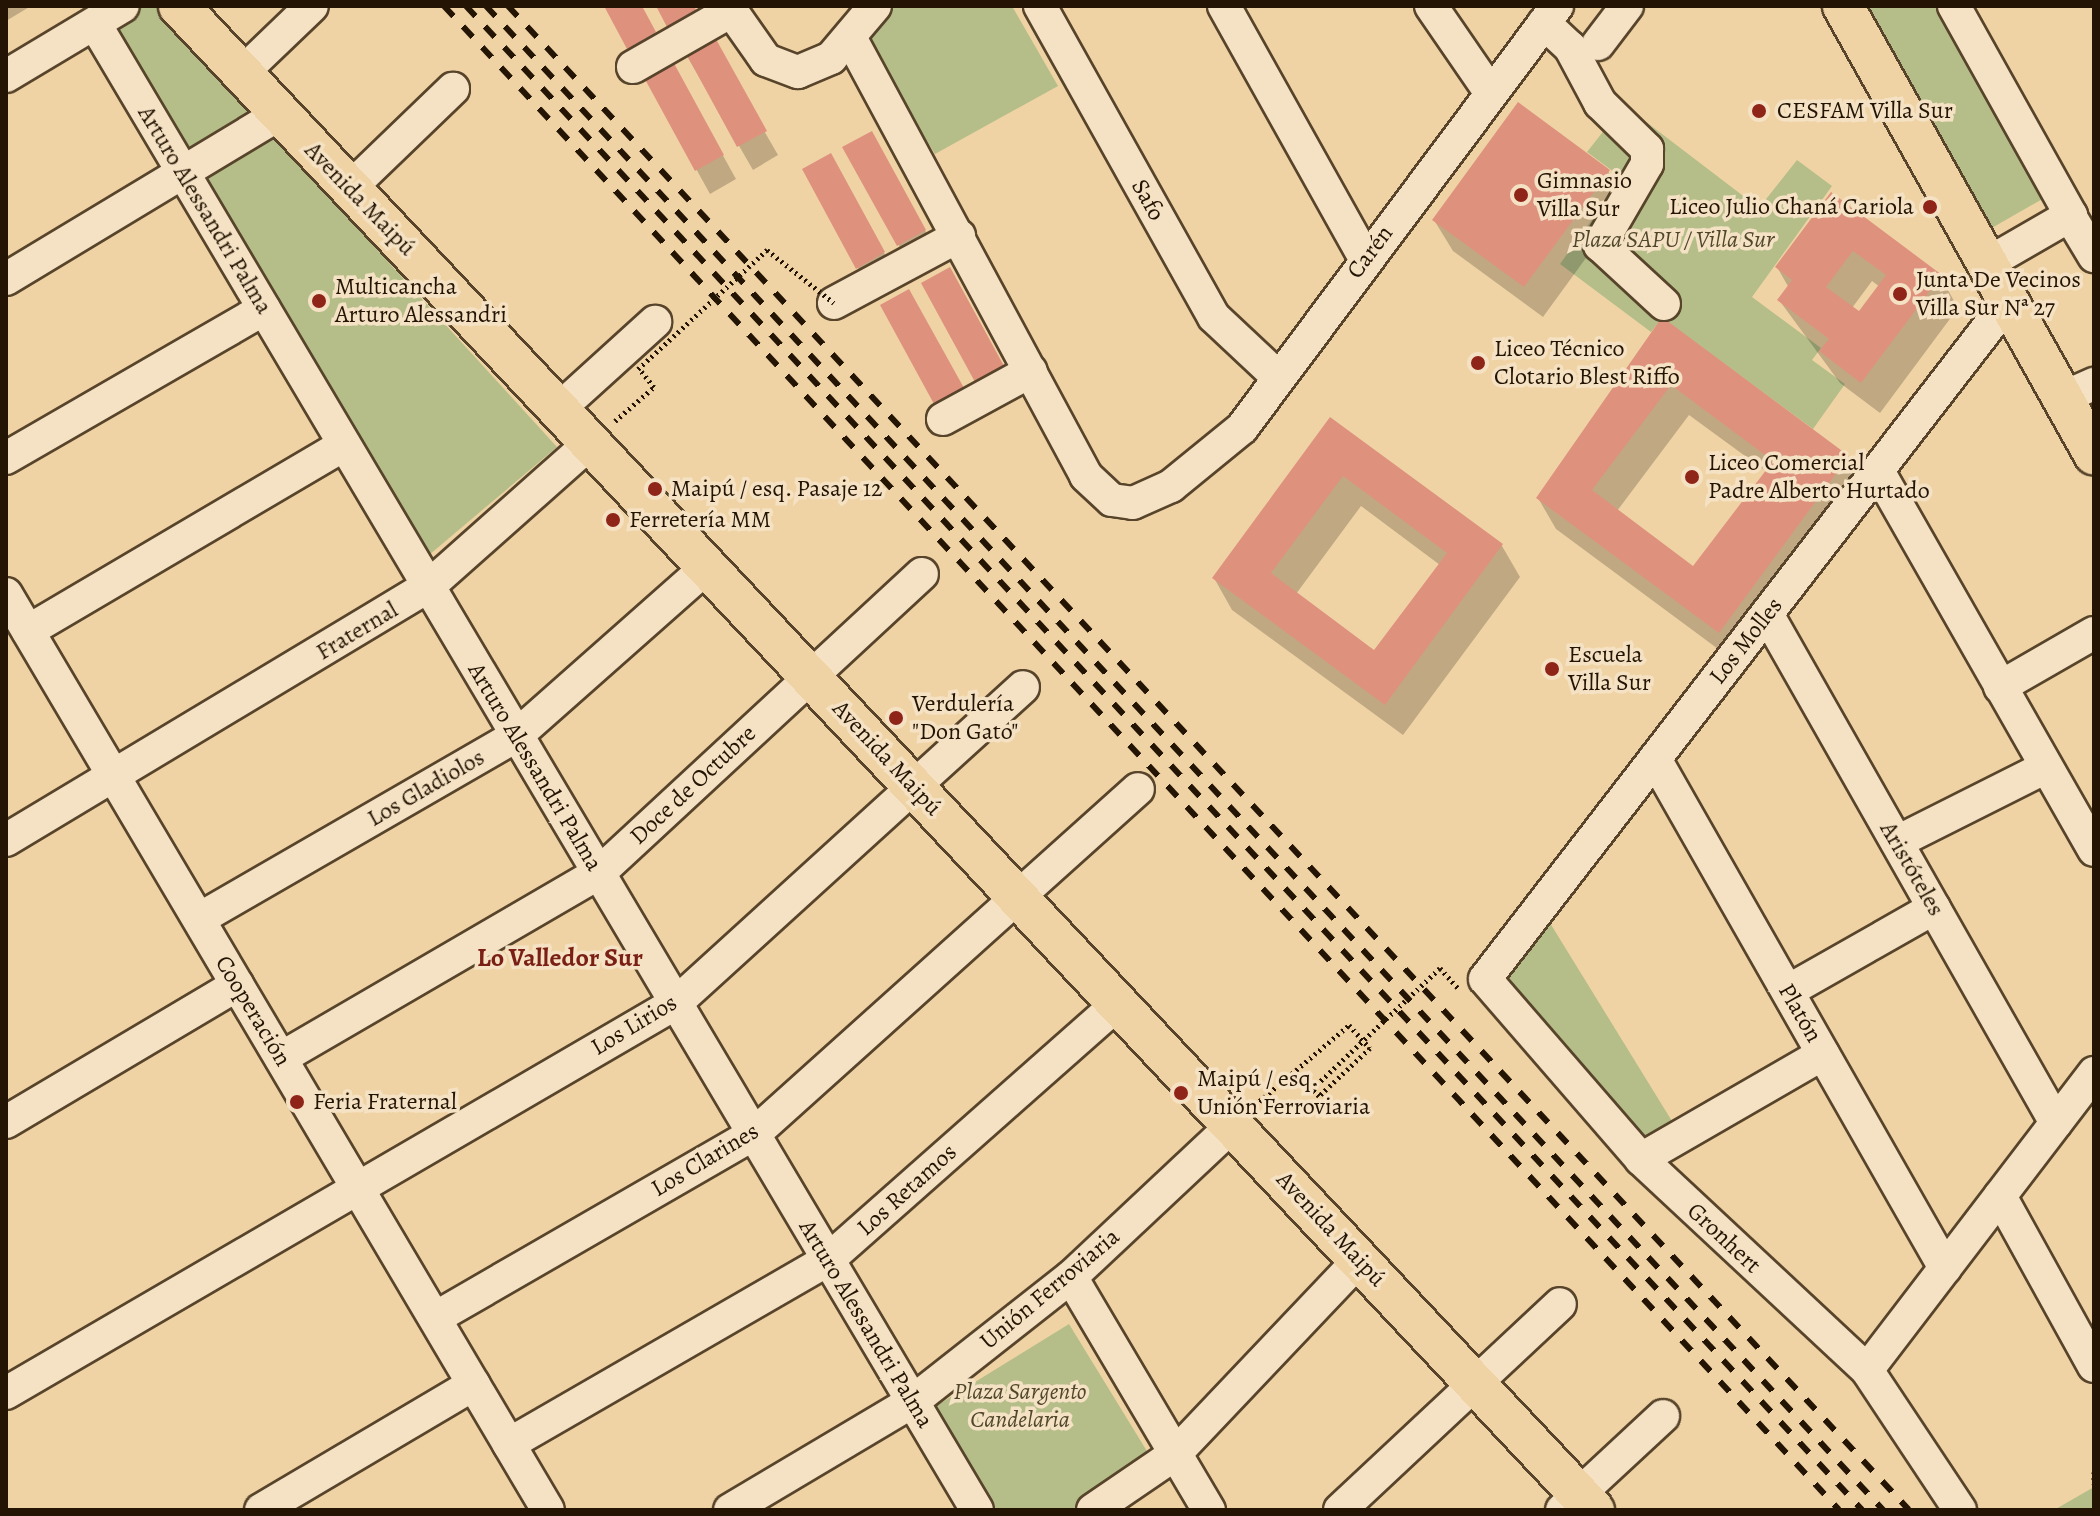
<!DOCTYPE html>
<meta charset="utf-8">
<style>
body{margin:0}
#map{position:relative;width:2100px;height:1516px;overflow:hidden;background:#f0d3a4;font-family:Alegreya,serif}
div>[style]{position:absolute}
.green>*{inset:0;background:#b5be89}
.shadow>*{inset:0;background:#0003}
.building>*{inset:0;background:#de927e}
.path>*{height:5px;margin-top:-2.5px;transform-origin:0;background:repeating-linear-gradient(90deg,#241403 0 2px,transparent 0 6px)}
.roads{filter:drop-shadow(2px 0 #57442b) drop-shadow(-2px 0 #57442b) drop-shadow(0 2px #57442b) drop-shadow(0 -2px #57442b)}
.minor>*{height:32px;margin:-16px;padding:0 16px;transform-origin:16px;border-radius:16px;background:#f5e2c4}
.major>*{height:40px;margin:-20px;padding:0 20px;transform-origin:20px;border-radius:20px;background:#f0d3a4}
.rail>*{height:6px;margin-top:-3px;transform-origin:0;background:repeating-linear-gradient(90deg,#241403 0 14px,transparent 0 28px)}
.path-bridge>*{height:5px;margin-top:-2.5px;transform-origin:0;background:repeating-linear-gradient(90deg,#241403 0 2px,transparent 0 6px)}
.dots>*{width:22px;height:22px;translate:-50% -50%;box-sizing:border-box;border:4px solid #f5e2c4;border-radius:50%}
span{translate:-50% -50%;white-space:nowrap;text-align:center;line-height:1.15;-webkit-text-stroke:7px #f5e2c4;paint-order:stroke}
.poi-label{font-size:24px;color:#241403}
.left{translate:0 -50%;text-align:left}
.right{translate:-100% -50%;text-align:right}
.street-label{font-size:24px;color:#241403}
.park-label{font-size:24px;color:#50472b;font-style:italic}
.neighbourhood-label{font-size:26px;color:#7a1f14;font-weight:700}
.frame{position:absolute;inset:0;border:8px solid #241403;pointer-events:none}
</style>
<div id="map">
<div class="green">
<div style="clip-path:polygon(143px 6px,158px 6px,261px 117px,188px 160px,105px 28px)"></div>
<div style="clip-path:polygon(890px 6px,1012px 6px,1058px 86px,935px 154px,867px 43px)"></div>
<div style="clip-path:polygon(1865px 6px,1939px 6px,2046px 197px,1990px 229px)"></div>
<div style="clip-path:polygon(1624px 105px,1759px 208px,1797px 160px,1832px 186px,1752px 297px,1821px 348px,1812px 360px,1845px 384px,1813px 429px,1662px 318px,1651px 332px,1560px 264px,1622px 178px,1587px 152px)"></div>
<div style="clip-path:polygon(267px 129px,557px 447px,429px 555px,195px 181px)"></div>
<div style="clip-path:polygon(1550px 923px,1675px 1126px,1647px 1142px,1502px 980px)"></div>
<div style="clip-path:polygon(1069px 1324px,1153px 1461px,1074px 1510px,989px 1510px,928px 1411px)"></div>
<div style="clip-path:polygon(2094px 1487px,2094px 1510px,2054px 1510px)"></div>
</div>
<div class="shadow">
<div style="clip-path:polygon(6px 6px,31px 6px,6px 21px)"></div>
<div style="clip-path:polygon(606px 6px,640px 6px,736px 179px,710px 194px)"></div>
<div style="clip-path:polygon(658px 6px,692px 6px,778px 155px,753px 170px)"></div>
<div style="clip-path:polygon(845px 148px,885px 157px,938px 254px,912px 269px)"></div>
<div style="clip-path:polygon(1608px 171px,1626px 203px,1543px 317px,1453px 251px,1434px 220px)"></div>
<div style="clip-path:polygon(844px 179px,897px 277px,871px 291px,858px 268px)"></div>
<div style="clip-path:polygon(evenodd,1832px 195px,1940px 276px,1958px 308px,1880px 413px,1840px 383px,1779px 300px,1789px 288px,1777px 267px,1832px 195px,1872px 281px,1880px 287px,1859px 314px,1852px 308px,1872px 281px)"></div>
<div style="clip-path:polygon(963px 293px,1016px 390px,990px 404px,977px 381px)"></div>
<div style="clip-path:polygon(922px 315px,975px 412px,949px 426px,936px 403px)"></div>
<div style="clip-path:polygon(evenodd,1662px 320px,1848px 457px,1866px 489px,1737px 663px,1556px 529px,1538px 498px,1662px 320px,1689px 415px,1767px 472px,1693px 569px,1617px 511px,1689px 415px)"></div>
<div style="clip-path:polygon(evenodd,1330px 420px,1502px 546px,1520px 577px,1403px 735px,1232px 610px,1214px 578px,1330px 420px,1361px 506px,1440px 565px,1375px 653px,1296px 594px,1361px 506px)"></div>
</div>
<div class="building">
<div style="clip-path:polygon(604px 6px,642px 6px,656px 32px,627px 49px)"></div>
<div style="clip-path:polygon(656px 6px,694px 6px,696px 10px,667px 27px)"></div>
<div style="clip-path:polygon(712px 32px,767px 131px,737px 147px,683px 48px)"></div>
<div style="clip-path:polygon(670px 56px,724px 155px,695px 171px,641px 72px)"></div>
<div style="clip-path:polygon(1518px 102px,1610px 170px,1524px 287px,1432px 220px)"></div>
<div style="clip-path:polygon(872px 131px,926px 230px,897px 246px,842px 147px)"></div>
<div style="clip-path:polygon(831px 153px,885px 252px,856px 269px,802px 169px)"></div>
<div style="clip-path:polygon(evenodd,1831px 192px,1942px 275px,1861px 383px,1819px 351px,1829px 339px,1777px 300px,1792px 280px,1775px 267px,1831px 192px,1853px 251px,1886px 275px,1859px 311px,1826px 287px,1853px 251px)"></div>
<div style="clip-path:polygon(950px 267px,1004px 366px,975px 382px,921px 283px)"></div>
<div style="clip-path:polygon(909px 289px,964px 388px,934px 404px,880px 305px)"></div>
<div style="clip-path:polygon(evenodd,1662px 317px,1849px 456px,1719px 633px,1536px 498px,1662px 317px,1671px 385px,1773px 461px,1693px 566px,1592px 490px,1671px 385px)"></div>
<div style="clip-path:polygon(evenodd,1330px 417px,1503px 544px,1385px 705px,1212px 578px,1330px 417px,1343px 476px,1447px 553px,1374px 650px,1271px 573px,1343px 476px)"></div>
</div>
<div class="path">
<div style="left:615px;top:421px;width:52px;rotate:-41.1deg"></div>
<div style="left:654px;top:387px;width:22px;rotate:-129deg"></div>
<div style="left:1440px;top:968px;width:27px;rotate:48deg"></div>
<div style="left:1255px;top:1105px;width:123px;rotate:-40.4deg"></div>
<div style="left:1349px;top:1025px;width:31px;rotate:48deg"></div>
<div style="left:1370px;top:1048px;width:70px;rotate:136.7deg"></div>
<div style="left:1319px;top:1096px;width:10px;rotate:-135deg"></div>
<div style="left:2094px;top:1472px;width:12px;rotate:90deg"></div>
</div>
<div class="roads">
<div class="minor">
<div style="left:728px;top:6px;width:66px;rotate:54.9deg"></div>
<div style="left:766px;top:60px;width:34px;rotate:21deg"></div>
<div style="left:798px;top:72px;width:36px;rotate:-23deg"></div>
<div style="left:831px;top:58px;width:68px;rotate:-49.8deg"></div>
<div style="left:1040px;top:6px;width:356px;rotate:60.8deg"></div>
<div style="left:1214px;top:317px;width:88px;rotate:43.2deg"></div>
<div style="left:1224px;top:6px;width:289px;rotate:60.8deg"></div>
<div style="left:1431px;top:6px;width:104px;rotate:55.5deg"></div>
<div style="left:1954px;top:6px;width:240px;rotate:60.8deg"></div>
<div style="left:2071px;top:215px;width:98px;rotate:150deg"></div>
<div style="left:1544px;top:23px;width:35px;rotate:43deg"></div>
<div style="left:1570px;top:47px;width:64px;rotate:61.8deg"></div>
<div style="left:1600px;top:103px;width:66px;rotate:44.4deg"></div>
<div style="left:1647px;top:149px;width:15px;rotate:90deg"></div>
<div style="left:1647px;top:164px;width:94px;rotate:120.1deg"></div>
<div style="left:1600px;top:245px;width:87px;rotate:42.7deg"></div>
<div style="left:95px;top:24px;width:1728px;rotate:59.31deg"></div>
<div style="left:851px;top:39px;width:496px;rotate:61.7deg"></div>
<div style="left:1086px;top:476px;width:35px;rotate:43deg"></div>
<div style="left:1112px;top:500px;width:21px;rotate:8deg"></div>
<div style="left:1133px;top:503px;width:42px;rotate:-24.1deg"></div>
<div style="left:1171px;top:486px;width:92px;rotate:-39.2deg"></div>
<div style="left:1242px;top:428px;width:527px;rotate:-53.26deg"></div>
<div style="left:1598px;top:44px;width:48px;rotate:-52.7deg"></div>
<div style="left:633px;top:67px;width:113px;rotate:-29.7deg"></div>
<div style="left:241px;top:74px;width:98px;rotate:-43.8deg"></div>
<div style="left:6px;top:76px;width:136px;rotate:-30.9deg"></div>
<div style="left:350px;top:188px;width:143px;rotate:-43.9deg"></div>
<div style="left:2070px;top:216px;width:47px;rotate:59deg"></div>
<div style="left:6px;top:279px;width:319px;rotate:-31.1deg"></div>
<div style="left:834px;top:303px;width:142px;rotate:-28.2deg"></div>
<div style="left:2062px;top:398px;width:35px;rotate:-24deg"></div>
<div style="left:559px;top:409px;width:130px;rotate:-42.2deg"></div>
<div style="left:943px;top:419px;width:100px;rotate:-28.6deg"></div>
<div style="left:6px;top:458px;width:298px;rotate:-30deg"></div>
<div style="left:1878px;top:471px;width:436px;rotate:60.3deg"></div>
<div style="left:6px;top:594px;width:1064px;rotate:59.39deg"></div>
<div style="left:1767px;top:614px;width:585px;rotate:60.41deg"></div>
<div style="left:28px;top:631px;width:367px;rotate:-30.5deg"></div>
<div style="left:2000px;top:687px;width:108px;rotate:-29.9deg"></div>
<div style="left:1655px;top:759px;width:586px;rotate:60.33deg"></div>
<div style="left:6px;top:840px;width:493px;rotate:-31deg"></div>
<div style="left:429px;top:586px;width:215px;rotate:-41.6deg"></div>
<div style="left:1897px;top:842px;width:167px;rotate:-26.7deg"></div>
<div style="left:199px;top:919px;width:366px;rotate:-30deg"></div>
<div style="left:516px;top:736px;width:255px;rotate:-41.5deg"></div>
<div style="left:1788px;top:991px;width:168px;rotate:-29.6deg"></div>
<div style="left:281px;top:1058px;width:368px;rotate:-30.2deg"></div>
<div style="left:599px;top:873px;width:440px;rotate:-42.8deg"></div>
<div style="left:6px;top:1122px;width:269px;rotate:-30.7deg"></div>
<div style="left:1641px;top:1159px;width:210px;rotate:-30deg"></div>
<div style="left:2000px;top:1196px;width:194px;rotate:61.1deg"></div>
<div style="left:1071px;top:1277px;width:271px;rotate:59.4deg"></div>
<div style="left:435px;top:1318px;width:368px;rotate:-30deg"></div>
<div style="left:754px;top:1134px;width:516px;rotate:-41.94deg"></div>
<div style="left:1867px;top:1370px;width:374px;rotate:-52.6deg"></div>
<div style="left:6px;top:1393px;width:775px;rotate:-30.2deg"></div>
<div style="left:676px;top:1003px;width:469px;rotate:-42.3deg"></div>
<div style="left:509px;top:1444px;width:368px;rotate:-30deg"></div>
<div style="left:828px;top:1260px;width:387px;rotate:-41.5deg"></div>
<div style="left:261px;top:1510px;width:247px;rotate:-30.6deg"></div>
<div style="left:730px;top:1510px;width:212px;rotate:-30.7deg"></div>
<div style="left:912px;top:1402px;width:202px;rotate:-38.2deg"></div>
<div style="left:1071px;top:1277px;width:222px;rotate:-43.2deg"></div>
<div style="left:1093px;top:1510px;width:99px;rotate:-34.3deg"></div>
<div style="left:1175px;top:1454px;width:267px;rotate:-46.5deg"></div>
<div style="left:1340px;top:1510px;width:301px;rotate:-43.1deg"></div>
<div style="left:1562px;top:1510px;width:138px;rotate:-42.9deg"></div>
<div style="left:1960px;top:1510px;width:168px;rotate:-123.6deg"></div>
<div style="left:1867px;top:1370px;width:309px;rotate:-137deg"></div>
<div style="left:1641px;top:1159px;width:238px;rotate:-130.9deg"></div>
<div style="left:1485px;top:979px;width:854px;rotate:-52.33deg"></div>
</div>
<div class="major">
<div style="left:179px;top:6px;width:2065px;rotate:46.75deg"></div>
<div style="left:1843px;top:6px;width:514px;rotate:60.74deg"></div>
</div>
</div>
<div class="rail">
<div style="left:444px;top:6px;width:2051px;rotate:47.15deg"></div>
<div style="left:466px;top:6px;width:2052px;rotate:47.13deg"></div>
<div style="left:486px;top:6px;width:2053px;rotate:47.11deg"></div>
<div style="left:508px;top:6px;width:2055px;rotate:47.03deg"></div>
</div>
<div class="path-bridge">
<div style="left:638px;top:369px;width:176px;rotate:-42.7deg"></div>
<div style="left:767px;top:250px;width:85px;rotate:38.3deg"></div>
<div style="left:1312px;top:1089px;width:176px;rotate:-43.4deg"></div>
</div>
<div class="dots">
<div style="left:1759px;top:111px;background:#8f2418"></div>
<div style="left:1521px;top:195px;background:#8f2418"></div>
<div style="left:1930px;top:207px;background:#8f2418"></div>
<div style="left:1900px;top:294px;background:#8f2418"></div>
<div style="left:319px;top:301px;background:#8f2418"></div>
<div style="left:1478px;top:363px;background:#8f2418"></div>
<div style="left:1692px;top:477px;background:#8f2418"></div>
<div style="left:655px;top:489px;background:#8f2418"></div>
<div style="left:613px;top:520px;background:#8f2418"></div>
<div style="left:1552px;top:669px;background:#8f2418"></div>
<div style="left:896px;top:718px;background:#8f2418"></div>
<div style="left:1181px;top:1093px;background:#8f2418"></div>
<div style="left:297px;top:1102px;background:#8f2418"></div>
</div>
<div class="poi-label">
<span class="left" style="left:1777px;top:111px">CESFAM Villa Sur</span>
<span class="left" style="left:1537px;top:195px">Gimnasio<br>Villa Sur</span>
<span class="right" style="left:1914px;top:207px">Liceo Julio Chaná Cariola</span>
<span class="left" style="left:1916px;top:294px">Junta De Vecinos<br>Villa Sur Nª 27</span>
<span class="left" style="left:335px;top:301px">Multicancha<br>Arturo Alessandri</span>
<span class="left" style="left:1494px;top:363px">Liceo Técnico<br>Clotario Blest Riffo</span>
<span class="left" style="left:1708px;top:477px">Liceo Comercial<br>Padre Alberto Hurtado</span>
<span class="left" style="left:671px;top:489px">Maipú / esq. Pasaje 12</span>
<span class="left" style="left:629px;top:520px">Ferretería MM</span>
<span class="left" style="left:1568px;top:669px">Escuela<br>Villa Sur</span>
<span class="left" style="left:912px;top:718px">Verdulería<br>"Don Gato"</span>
<span class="left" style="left:1197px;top:1093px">Maipú / esq.<br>Unión Ferroviaria</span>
<span class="left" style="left:313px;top:1102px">Feria Fraternal</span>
</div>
<div class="street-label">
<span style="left:360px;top:199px;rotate:46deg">Avenida Maipú</span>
<span style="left:1148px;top:200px;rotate:61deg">Safo</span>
<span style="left:205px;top:210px;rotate:59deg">Arturo Alessandri Palma</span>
<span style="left:1370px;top:252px;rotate:-53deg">Carén</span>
<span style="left:357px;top:631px;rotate:-31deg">Fraternal</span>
<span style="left:1746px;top:641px;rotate:-52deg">Los Molles</span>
<span style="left:887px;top:758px;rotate:47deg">Avenida Maipú</span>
<span style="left:535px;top:767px;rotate:59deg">Arturo Alessandri Palma</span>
<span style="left:693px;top:785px;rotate:-43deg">Doce de Octubre</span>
<span style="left:426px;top:788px;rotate:-30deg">Los Gladiolos</span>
<span style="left:1912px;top:869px;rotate:60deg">Aristóteles</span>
<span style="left:253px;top:1011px;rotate:59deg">Cooperación</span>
<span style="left:1800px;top:1013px;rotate:60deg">Platón</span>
<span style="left:634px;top:1025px;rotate:-31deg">Los Lirios</span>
<span style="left:705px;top:1160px;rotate:-31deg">Los Clarines</span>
<span style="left:907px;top:1190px;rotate:-42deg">Los Retamos</span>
<span style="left:1331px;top:1229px;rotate:47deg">Avenida Maipú</span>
<span style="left:1724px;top:1238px;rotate:43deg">Gronhert</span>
<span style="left:1050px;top:1289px;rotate:-40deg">Unión Ferroviaria</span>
<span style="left:866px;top:1324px;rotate:59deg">Arturo Alessandri Palma</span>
</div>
<div class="park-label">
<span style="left:1673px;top:240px">Plaza SAPU / Villa Sur</span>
<span style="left:1020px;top:1406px">Plaza Sargento<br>Candelaria</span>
</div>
<div class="neighbourhood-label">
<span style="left:560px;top:958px">Lo Valledor Sur</span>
</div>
<div class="frame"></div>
</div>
